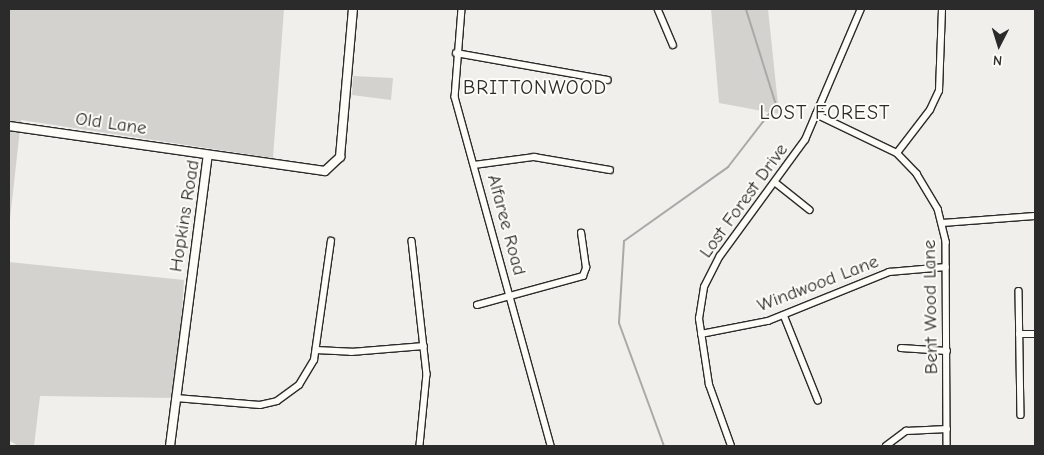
<!DOCTYPE html>
<style>
body{margin:0}
#map{position:relative;width:1044px;height:455px;overflow:hidden;background:#f0efeb;font-family:"Comic Neue",sans-serif}
div>[style]{position:absolute}
.green>*{inset:0;background:#d3d2cf}
.stream>*{height:2px;margin:-1px;padding:0 1px;transform-origin:1px;border-radius:1px;background:#aaa9a7}
.roads{filter:drop-shadow(1px 0 #2b2b2b) drop-shadow(-1px 0 #2b2b2b) drop-shadow(0 1px #2b2b2b) drop-shadow(0 -1px #2b2b2b)}
.street>*{height:5.5px;margin:-2.75px;padding:0 2.75px;transform-origin:2.75px;border-radius:2.75px;background:#fdfcf7}
.secondary>*{height:8px;margin:-4px;padding:0 4px;transform-origin:4px;border-radius:4px;background:#fdfcf7}
span{translate:-50% -50%;white-space:nowrap;text-align:center;line-height:1.15;-webkit-text-stroke:4px #fdfcf7;paint-order:stroke}
.street-label{font-size:19px;color:#2b2b2b}
.neighbourhood-label{font-size:20px;color:#2b2b2b;letter-spacing:1px}
.frame{position:absolute;inset:0;border:10px solid #2b2b2b;pointer-events:none}
.north{position:absolute;left:974px;top:20px;width:50px;height:50px;-webkit-text-stroke:4px #fdfcf7;paint-order:stroke;rotate:185deg;font-size:14px;font-weight:700;line-height:20px;text-align:center;color:#2b2b2b}
.north::after{content:'';display:block;margin:auto;width:18px;height:22px;background:#2b2b2b;clip-path:polygon(50% 0,100% 100%,50% 72%,0 100%)}
</style>
<div id="map">
<div class="green">
<div style="clip-path:polygon(9px 9px,284px 9px,273px 158px,21px 120px,9px 228px)"></div>
<div style="clip-path:polygon(711px 9px,768px 9px,779px 114px,719px 103px)"></div>
<div style="clip-path:polygon(353px 76px,393px 78px,391px 100px,352px 95px)"></div>
<div style="clip-path:polygon(9px 262px,184px 280px,176px 398px,40px 396px,34px 446px,18px 446px,9px 440px)"></div>
</div>
<div class="stream">
<div style="left:664px;top:446px;width:131px;rotate:-110.1deg"></div>
<div style="left:619px;top:323px;width:82px;rotate:-86.5deg"></div>
<div style="left:624px;top:241px;width:128px;rotate:-35.4deg"></div>
<div style="left:728px;top:167px;width:78px;rotate:-52.3deg"></div>
<div style="left:776px;top:105px;width:101px;rotate:-107.4deg"></div>
</div>
<div class="roads">
<div class="street">
<div style="left:462px;top:9px;width:88px;rotate:94.5deg"></div>
<div style="left:455px;top:97px;width:362px;rotate:74.6deg"></div>
<div style="left:658px;top:9px;width:39px;rotate:67deg"></div>
<div style="left:456px;top:53px;width:154px;rotate:10.1deg"></div>
<div style="left:816px;top:114px;width:90px;rotate:25.7deg"></div>
<div style="left:897px;top:153px;width:29px;rotate:46deg"></div>
<div style="left:917px;top:174px;width:41px;rotate:59deg"></div>
<div style="left:938px;top:209px;width:34px;rotate:76deg"></div>
<div style="left:946px;top:242px;width:204px;rotate:89.7deg"></div>
<div style="left:897px;top:153px;width:54px;rotate:-52.5deg"></div>
<div style="left:930px;top:110px;width:21px;rotate:-65deg"></div>
<div style="left:939px;top:91px;width:82px;rotate:-87.9deg"></div>
<div style="left:474px;top:165px;width:61px;rotate:-7.6deg"></div>
<div style="left:534px;top:157px;width:77px;rotate:9.7deg"></div>
<div style="left:776px;top:183px;width:43px;rotate:38.5deg"></div>
<div style="left:942px;top:223px;width:93px;rotate:-4.3deg"></div>
<div style="left:412px;top:241px;width:134px;rotate:83.6deg"></div>
<div style="left:427px;top:374px;width:72px;rotate:95.6deg"></div>
<div style="left:1019px;top:291px;width:124px;rotate:89.1deg"></div>
<div style="left:477px;top:305px;width:110px;rotate:-15.3deg"></div>
<div style="left:583px;top:276px;width:9px;rotate:-69deg"></div>
<div style="left:586px;top:268px;width:35px;rotate:-98deg"></div>
<div style="left:784px;top:315px;width:92px;rotate:68.2deg"></div>
<div style="left:701px;top:334px;width:68px;rotate:-11deg"></div>
<div style="left:768px;top:321px;width:131px;rotate:-22deg"></div>
<div style="left:889px;top:272px;width:57px;rotate:-5deg"></div>
<div style="left:1019px;top:334px;width:16px"></div>
<div style="left:901px;top:348px;width:46px;rotate:3.7deg"></div>
<div style="left:316px;top:350px;width:35px;rotate:3deg"></div>
<div style="left:351px;top:352px;width:73px;rotate:-4.7deg"></div>
<div style="left:176px;top:398px;width:84px;rotate:4.8deg"></div>
<div style="left:260px;top:405px;width:17px;rotate:-13deg"></div>
<div style="left:277px;top:401px;width:27px;rotate:-36deg"></div>
<div style="left:299px;top:385px;width:29px;rotate:-59deg"></div>
<div style="left:314px;top:360px;width:120px;rotate:-81.9deg"></div>
<div style="left:731px;top:446px;width:65px;rotate:-109.8deg"></div>
<div style="left:709px;top:385px;width:67px;rotate:-98.6deg"></div>
<div style="left:699px;top:319px;width:32px;rotate:-81deg"></div>
<div style="left:704px;top:287px;width:35px;rotate:-63deg"></div>
<div style="left:720px;top:256px;width:144px;rotate:-53.8deg"></div>
<div style="left:805px;top:140px;width:142px;rotate:-66.9deg"></div>
<div style="left:886px;top:446px;width:25px;rotate:-37deg"></div>
<div style="left:906px;top:431px;width:41px;rotate:-2.8deg"></div>
</div>
<div class="secondary">
<div style="left:9px;top:126px;width:319px;rotate:8.1deg"></div>
<div style="left:325px;top:171px;width:21px;rotate:-43deg"></div>
<div style="left:340px;top:157px;width:149px;rotate:-85deg"></div>
<div style="left:170px;top:446px;width:293px;rotate:-82.6deg"></div>
</div>
</div>
<div class="street-label">
<span style="left:111px;top:124px;rotate:8deg">Old Lane</span>
<span style="left:744px;top:201px;rotate:-54deg">Lost Forest Drive</span>
<span style="left:185px;top:216px;rotate:-81deg">Hopkins Road</span>
<span style="left:506px;top:225px;rotate:75deg">Alfaree Road</span>
<span style="left:818px;top:284px;rotate:-21deg">Windwood Lane</span>
<span style="left:931px;top:307px;rotate:-91deg">Bent Wood Lane</span>
</div>
<div class="neighbourhood-label">
<span style="left:535px;top:87px">BRITTONWOOD</span>
<span style="left:825px;top:112px">LOST FOREST</span>
</div>
<div class="frame"></div>
<div class="north">N</div>
</div>
